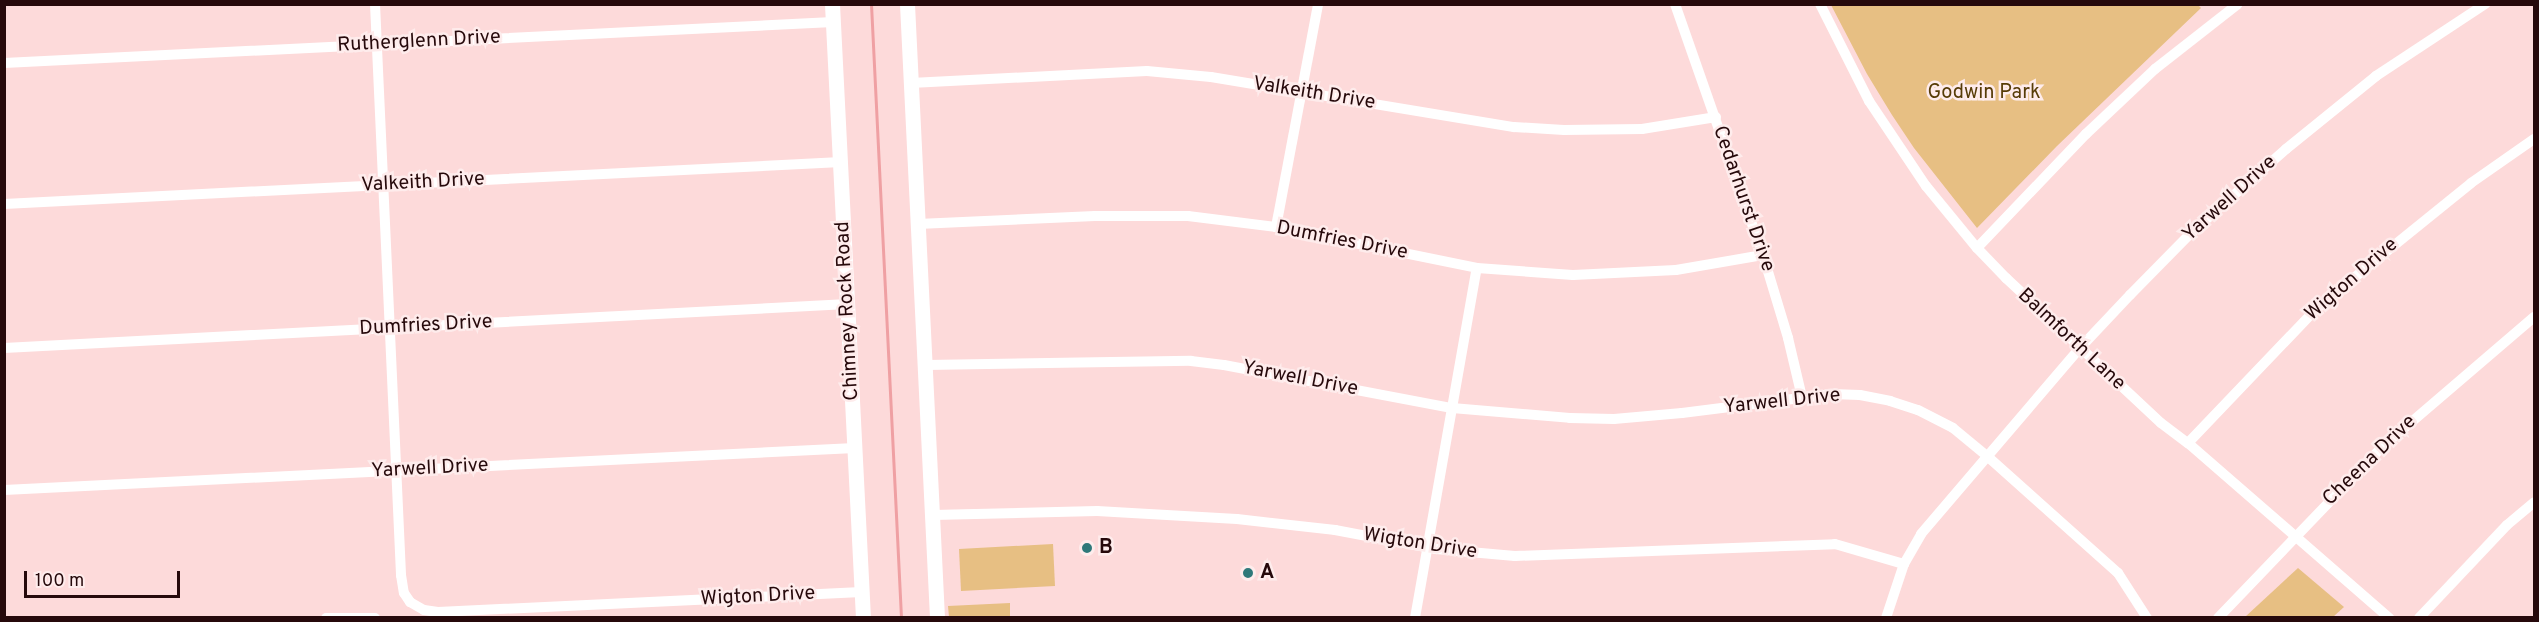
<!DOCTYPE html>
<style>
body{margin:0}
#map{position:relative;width:2539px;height:622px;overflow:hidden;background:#fddada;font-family:Overpass,sans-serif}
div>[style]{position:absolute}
.green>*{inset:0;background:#e7bf83}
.stream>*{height:3px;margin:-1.5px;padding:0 1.5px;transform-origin:1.5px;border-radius:1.5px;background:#efa0a3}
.street>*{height:10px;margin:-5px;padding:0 5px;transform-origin:5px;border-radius:5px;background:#fff}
.secondary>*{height:15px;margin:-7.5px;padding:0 7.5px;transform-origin:7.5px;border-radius:7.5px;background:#fff}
.dots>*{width:16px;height:16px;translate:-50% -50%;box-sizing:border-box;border:3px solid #feecec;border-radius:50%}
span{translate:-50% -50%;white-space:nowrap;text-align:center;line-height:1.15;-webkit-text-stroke:5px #feecec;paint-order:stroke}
.street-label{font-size:20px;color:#26090b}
.park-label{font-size:20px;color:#573c07}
.poi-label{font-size:20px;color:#26090b;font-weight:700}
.left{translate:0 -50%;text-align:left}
.frame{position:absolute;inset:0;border:6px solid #26090b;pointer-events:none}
.scale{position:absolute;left:24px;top:571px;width:156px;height:27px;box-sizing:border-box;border:3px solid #26090b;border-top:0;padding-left:8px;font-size:18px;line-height:21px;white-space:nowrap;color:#26090b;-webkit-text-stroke:4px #feecec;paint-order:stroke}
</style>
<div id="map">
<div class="green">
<div style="clip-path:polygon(2197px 4px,2201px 8px,2057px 146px,1977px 228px,1914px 148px,1892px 115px,1867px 74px,1831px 5px)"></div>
<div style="clip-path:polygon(1053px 544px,1055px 586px,961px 591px,959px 549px)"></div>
<div style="clip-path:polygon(2298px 568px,2344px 607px,2333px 617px,2245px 617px)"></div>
<div style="clip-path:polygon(1010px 603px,1010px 617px,949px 617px,948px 606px)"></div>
</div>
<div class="stream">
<div style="left:871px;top:4px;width:615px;rotate:87.2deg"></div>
</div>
<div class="street">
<div style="left:375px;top:4px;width:572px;rotate:87.39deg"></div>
<div style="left:401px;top:575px;width:18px;rotate:81deg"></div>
<div style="left:404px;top:593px;width:11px;rotate:56deg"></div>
<div style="left:410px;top:602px;width:16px;rotate:30deg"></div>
<div style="left:424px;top:610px;width:14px;rotate:8deg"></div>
<div style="left:438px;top:612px;width:424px;rotate:-2.7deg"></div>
<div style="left:1675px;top:4px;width:266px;rotate:70.7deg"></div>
<div style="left:1763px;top:255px;width:87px;rotate:73.2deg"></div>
<div style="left:1788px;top:338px;width:61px;rotate:76.7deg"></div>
<div style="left:1820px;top:4px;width:109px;rotate:63.2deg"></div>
<div style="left:1869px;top:101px;width:102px;rotate:56.2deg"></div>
<div style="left:1926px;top:186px;width:80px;rotate:50.6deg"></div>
<div style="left:1977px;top:248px;width:42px;rotate:46deg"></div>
<div style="left:2006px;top:278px;width:212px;rotate:43.1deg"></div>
<div style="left:2161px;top:423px;width:34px;rotate:37deg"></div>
<div style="left:2188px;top:443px;width:267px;rotate:41deg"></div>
<div style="left:4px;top:63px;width:830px;rotate:-2.83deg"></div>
<div style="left:911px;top:83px;width:236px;rotate:-2.9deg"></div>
<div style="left:1147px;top:71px;width:64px;rotate:5.4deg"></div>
<div style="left:1211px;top:77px;width:307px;rotate:9.4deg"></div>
<div style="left:1514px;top:127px;width:50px;rotate:3.4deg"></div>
<div style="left:1564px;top:130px;width:78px;rotate:-0.7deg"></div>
<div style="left:1642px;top:129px;width:75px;rotate:-9.2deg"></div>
<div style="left:4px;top:204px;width:838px;rotate:-2.87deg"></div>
<div style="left:918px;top:224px;width:177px;rotate:-2.6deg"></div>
<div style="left:1095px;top:216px;width:93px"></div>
<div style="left:1188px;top:216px;width:89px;rotate:7.1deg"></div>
<div style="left:1276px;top:227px;width:205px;rotate:11.5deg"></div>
<div style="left:1477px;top:268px;width:96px;rotate:4.2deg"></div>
<div style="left:1573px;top:275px;width:103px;rotate:-2.8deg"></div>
<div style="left:1676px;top:270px;width:88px;rotate:-9.8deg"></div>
<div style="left:1276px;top:227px;width:227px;rotate:-79.3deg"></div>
<div style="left:1977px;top:248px;width:158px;rotate:-46.3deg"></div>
<div style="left:2086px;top:134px;width:95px;rotate:-43.3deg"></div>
<div style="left:2155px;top:69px;width:105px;rotate:-38.1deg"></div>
<div style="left:4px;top:348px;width:845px;rotate:-2.98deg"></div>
<div style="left:926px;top:365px;width:265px;rotate:-0.9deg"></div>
<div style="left:1191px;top:361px;width:33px;rotate:7deg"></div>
<div style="left:1224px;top:365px;width:232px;rotate:10.7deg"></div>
<div style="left:1452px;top:408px;width:118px;rotate:4.8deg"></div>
<div style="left:1570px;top:418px;width:44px;rotate:1.3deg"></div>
<div style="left:1614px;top:419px;width:68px;rotate:-5deg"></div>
<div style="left:1682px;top:413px;width:151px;rotate:-7.2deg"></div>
<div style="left:1832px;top:394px;width:28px;rotate:2deg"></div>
<div style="left:1860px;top:395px;width:31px;rotate:11deg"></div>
<div style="left:1890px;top:401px;width:29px;rotate:18deg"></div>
<div style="left:1918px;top:410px;width:39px;rotate:27deg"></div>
<div style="left:1953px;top:428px;width:44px;rotate:39.5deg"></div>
<div style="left:1987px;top:456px;width:176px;rotate:41.8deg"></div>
<div style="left:2118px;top:573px;width:54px;rotate:57.2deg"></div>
<div style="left:2188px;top:443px;width:188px;rotate:-46.3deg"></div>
<div style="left:2318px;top:307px;width:197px;rotate:-39deg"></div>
<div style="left:2471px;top:183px;width:77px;rotate:-34.9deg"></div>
<div style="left:4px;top:490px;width:852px;rotate:-2.83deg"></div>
<div style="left:933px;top:515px;width:164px;rotate:-1.4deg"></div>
<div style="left:1097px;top:511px;width:140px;rotate:3.3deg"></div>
<div style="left:1237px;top:519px;width:99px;rotate:6.4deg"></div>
<div style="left:1335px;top:530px;width:103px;rotate:10.7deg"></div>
<div style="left:1436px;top:549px;width:79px;rotate:5.1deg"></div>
<div style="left:1515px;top:556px;width:320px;rotate:-2.1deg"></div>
<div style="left:1835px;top:544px;width:72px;rotate:16.2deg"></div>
<div style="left:326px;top:618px;width:49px"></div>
<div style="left:1415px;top:618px;width:355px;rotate:-80deg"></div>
<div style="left:1886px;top:618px;width:57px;rotate:-71.6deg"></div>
<div style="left:1904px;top:564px;width:34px;rotate:-60deg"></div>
<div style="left:1921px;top:534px;width:245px;rotate:-49.5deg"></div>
<div style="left:2080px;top:348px;width:73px;rotate:-46.7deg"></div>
<div style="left:2130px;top:295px;width:88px;rotate:-45.5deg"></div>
<div style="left:2192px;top:232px;width:125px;rotate:-41.4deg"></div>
<div style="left:2286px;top:149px;width:116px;rotate:-39deg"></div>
<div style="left:2376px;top:76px;width:131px;rotate:-33.4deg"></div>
<div style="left:2218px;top:618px;width:234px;rotate:-46.2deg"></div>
<div style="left:2380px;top:449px;width:203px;rotate:-40.6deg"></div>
<div style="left:2419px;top:618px;width:128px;rotate:-46.6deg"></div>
<div style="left:2507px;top:525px;width:35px;rotate:-40deg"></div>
</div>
<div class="secondary">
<div style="left:832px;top:4px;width:615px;rotate:87.11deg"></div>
<div style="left:907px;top:4px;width:615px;rotate:87.2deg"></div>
</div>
<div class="dots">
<div style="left:1087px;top:548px;background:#2f797a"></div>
<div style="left:1248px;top:573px;background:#2f797a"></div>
</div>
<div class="street-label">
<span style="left:419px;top:42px;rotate:-3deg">Rutherglenn Drive</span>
<span style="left:1314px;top:94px;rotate:9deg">Valkeith Drive</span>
<span style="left:423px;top:183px;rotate:-3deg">Valkeith Drive</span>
<span style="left:1743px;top:199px;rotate:71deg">Cedarhurst Drive</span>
<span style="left:2230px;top:199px;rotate:-42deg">Yarwell Drive</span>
<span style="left:1342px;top:241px;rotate:11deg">Dumfries Drive</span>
<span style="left:2352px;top:280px;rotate:-41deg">Wigton Drive</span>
<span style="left:848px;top:311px;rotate:-93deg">Chimney Rock Road</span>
<span style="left:426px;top:326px;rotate:-3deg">Dumfries Drive</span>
<span style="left:2071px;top:340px;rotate:43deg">Balmforth Lane</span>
<span style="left:1300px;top:379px;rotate:11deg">Yarwell Drive</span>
<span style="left:1782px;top:402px;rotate:-6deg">Yarwell Drive</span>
<span style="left:2370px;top:461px;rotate:-44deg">Cheena Drive</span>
<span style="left:430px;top:469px;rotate:-3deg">Yarwell Drive</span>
<span style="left:1420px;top:544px;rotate:9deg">Wigton Drive</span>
<span style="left:758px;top:597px;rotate:-3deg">Wigton Drive</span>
</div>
<div class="park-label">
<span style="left:1984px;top:93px">Godwin Park</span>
</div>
<div class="poi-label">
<span class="left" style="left:1099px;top:548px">B</span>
<span class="left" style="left:1260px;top:573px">A</span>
</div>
<div class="frame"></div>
<div class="scale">100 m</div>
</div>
